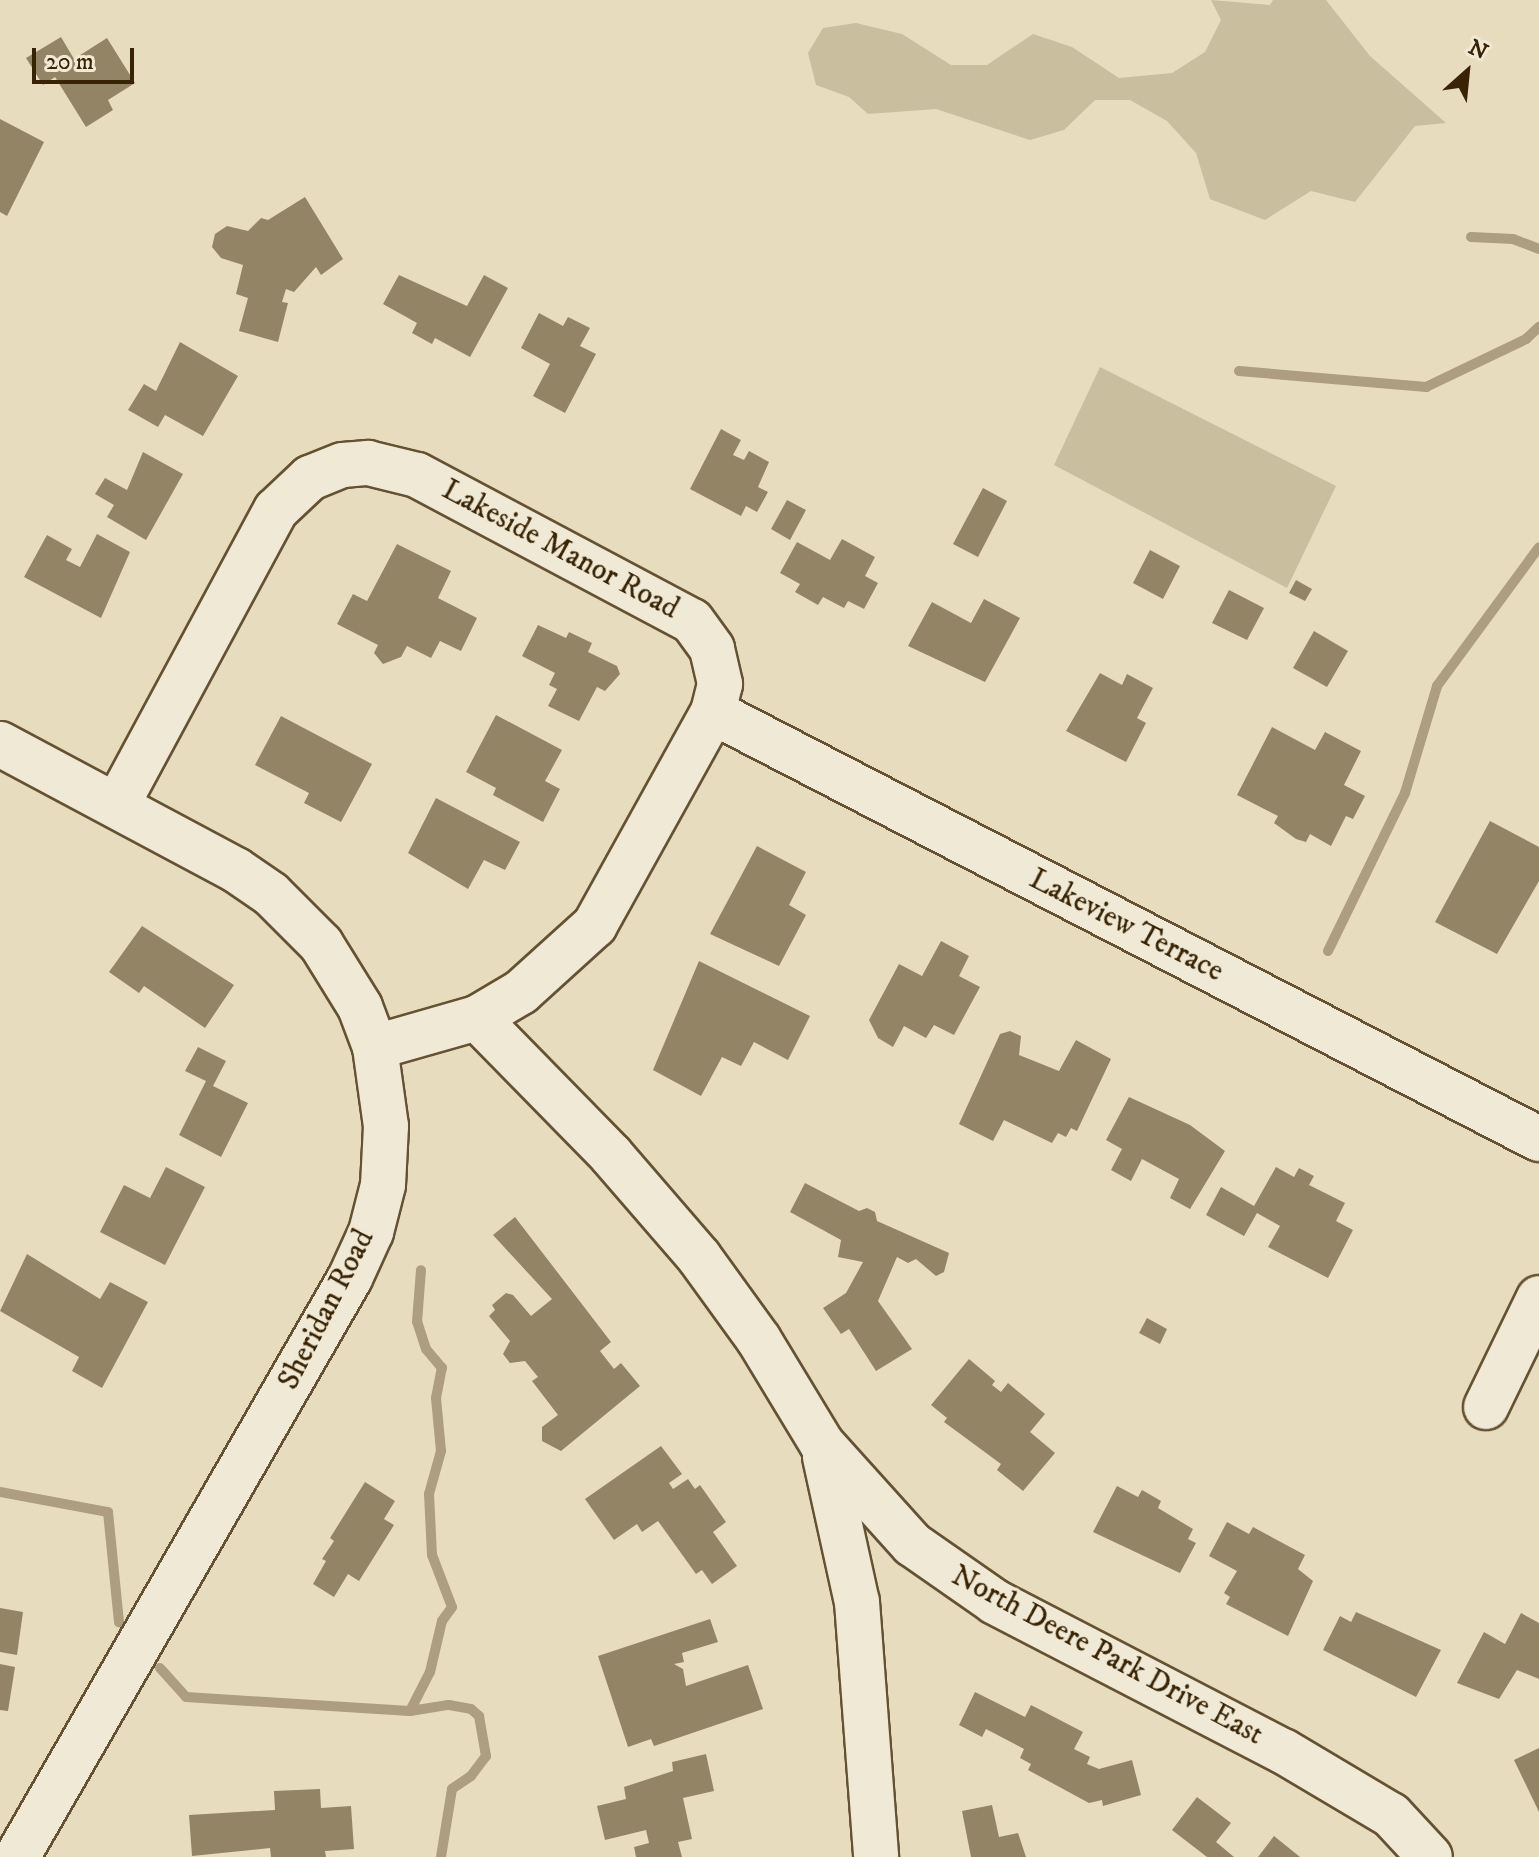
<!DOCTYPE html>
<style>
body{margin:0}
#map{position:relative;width:1539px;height:1857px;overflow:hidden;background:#e7ddbe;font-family:"IM FELL DW Pica",serif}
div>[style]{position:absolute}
.green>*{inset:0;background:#c9be9e}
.stream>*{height:10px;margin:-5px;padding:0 5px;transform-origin:5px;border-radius:5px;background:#ac9e7f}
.building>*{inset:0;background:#938465}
.roads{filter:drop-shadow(2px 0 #645232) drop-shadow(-2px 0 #645232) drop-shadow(0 2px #645232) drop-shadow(0 -2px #645232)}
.minor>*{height:44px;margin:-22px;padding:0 22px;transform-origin:22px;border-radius:22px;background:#efe9d5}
span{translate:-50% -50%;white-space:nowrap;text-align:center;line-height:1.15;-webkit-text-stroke:6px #efe9d5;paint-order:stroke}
.street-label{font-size:30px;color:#382404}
.north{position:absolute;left:1427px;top:32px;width:80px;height:80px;-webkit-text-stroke:6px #efe9d5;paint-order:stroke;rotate:27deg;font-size:22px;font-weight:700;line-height:32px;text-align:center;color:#382404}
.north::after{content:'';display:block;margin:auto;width:28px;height:36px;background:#382404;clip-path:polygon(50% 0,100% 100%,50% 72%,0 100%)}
.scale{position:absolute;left:32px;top:48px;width:102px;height:36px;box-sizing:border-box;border:4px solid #382404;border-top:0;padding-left:10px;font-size:24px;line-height:28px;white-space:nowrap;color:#382404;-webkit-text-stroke:6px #efe9d5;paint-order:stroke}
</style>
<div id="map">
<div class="green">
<div style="clip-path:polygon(1211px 0,1270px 5px,1273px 0,1326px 0,1370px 56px,1446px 123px,1415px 126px,1355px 202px,1311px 191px,1265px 220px,1210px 199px,1196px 153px,1167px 121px,1130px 100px,1095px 100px,1064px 130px,1030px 140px,936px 109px,868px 114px,849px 97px,816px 85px,808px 53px,823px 28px,856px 23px,902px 34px,951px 65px,987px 65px,1033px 34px,1072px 47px,1119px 78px,1172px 73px,1205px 52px,1221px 20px)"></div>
<div style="clip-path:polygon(1100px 367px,1336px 486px,1287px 588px,1054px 465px)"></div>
</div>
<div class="stream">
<div style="left:1471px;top:237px;width:42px;rotate:2.7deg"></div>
<div style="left:1513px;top:239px;width:28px;rotate:21deg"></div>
<div style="left:1239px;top:371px;width:188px;rotate:4.9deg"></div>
<div style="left:1426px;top:387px;width:111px;rotate:-25.6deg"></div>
<div style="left:1526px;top:339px;width:18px;rotate:-43deg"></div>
<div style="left:1328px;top:951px;width:176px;rotate:-64deg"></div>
<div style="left:1405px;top:793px;width:112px;rotate:-73.3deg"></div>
<div style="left:1437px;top:686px;width:172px;rotate:-53.7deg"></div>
<div style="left:0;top:1492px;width:110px;rotate:10.5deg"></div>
<div style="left:108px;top:1512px;width:111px;rotate:84.3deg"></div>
<div style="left:160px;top:1668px;width:39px;rotate:48deg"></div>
<div style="left:186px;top:1697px;width:224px;rotate:3.6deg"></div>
<div style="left:410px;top:1711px;width:39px;rotate:-9deg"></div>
<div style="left:449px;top:1705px;width:22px;rotate:10deg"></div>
<div style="left:471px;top:1709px;width:11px;rotate:41deg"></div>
<div style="left:479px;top:1716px;width:41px;rotate:80.1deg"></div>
<div style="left:486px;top:1756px;width:25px;rotate:127deg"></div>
<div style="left:471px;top:1776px;width:23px;rotate:146deg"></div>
<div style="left:452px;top:1789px;width:69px;rotate:99.2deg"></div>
<div style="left:410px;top:1711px;width:44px;rotate:-62.9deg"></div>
<div style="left:430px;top:1672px;width:52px;rotate:-76.8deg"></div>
<div style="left:442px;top:1621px;width:17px;rotate:-54deg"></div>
<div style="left:452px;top:1607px;width:56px;rotate:-111deg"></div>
<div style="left:432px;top:1555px;width:61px;rotate:-92.8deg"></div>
<div style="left:429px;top:1494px;width:45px;rotate:-74.4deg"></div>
<div style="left:441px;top:1451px;width:53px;rotate:-95.4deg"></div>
<div style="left:436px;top:1398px;width:31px;rotate:-79deg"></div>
<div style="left:442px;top:1368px;width:25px;rotate:-130deg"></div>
<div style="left:426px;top:1349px;width:28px;rotate:-108deg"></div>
<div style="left:417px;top:1322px;width:52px;rotate:-85.6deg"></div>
</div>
<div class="building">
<div style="clip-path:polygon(61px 37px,74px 59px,107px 38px,135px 83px,108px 100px,113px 110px,86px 127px,55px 77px,43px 85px,26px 58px)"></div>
<div style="clip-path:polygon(0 119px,44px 142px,7px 216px,0 212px)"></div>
<div style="clip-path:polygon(305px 197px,343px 259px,321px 275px,316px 267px,294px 292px,286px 289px,282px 302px,288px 303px,278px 342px,239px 331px,248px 298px,236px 294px,243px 265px,221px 258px,212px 247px,215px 234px,227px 226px,248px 231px,261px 218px,268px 220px)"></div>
<div style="clip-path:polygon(399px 275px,467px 306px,484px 275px,508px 288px,470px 357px,435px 338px,432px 344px,412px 333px,417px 323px,383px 304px)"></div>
<div style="clip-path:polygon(539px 313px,563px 326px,568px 317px,590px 328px,580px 346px,596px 354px,565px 413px,533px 396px,550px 364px,521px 348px)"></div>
<div style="clip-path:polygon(180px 342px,238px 376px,203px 436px,165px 415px,158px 427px,128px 410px,144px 384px,156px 391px)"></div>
<div style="clip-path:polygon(721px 429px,741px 440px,733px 455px,744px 460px,749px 451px,769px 462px,758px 487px,768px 492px,757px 512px,746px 506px,741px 516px,690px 489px)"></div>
<div style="clip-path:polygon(143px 452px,183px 474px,146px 540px,107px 517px,114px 505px,95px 494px,105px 478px,127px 490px)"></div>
<div style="clip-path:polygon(983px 488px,1007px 501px,978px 557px,953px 544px)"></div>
<div style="clip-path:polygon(787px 500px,806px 510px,790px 540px,771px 529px)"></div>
<div style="clip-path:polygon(97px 534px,130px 552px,101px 618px,24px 577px,47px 535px,72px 549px,66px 560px,80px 567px)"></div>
<div style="clip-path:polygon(842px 539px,875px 557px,865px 576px,878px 583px,864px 609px,848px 601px,844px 608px,823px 597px,818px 605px,795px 592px,800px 584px,780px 573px,797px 542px,830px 560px)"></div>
<div style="clip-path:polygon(397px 544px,451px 571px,438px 598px,477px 618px,461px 651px,440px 641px,431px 658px,407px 646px,401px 657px,383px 664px,374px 653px,378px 645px,337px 624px,353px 594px,367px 601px)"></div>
<div style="clip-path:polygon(1150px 550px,1180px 566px,1163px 599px,1133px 583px)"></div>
<div style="clip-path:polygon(1296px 580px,1312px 589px,1305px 601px,1289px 593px)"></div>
<div style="clip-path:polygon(1229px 590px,1264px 608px,1247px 640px,1212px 623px)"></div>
<div style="clip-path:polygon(984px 599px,1020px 618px,985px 682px,908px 646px,932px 602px,971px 623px)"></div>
<div style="clip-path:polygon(538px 625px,566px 638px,569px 632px,592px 643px,588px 652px,617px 666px,620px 674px,605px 691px,597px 687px,579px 721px,548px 706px,557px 689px,549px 685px,555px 673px,522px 656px)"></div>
<div style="clip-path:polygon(1314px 631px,1348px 651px,1327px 687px,1293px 668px)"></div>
<div style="clip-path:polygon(1100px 673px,1122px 685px,1127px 674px,1153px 688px,1137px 718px,1146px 723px,1126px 762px,1066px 731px)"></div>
<div style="clip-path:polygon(496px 715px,562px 750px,545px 781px,560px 789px,543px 822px,493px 795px,496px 788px,466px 772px)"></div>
<div style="clip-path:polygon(281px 716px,372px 764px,341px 822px,304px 803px,309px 793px,255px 765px)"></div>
<div style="clip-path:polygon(1272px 727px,1315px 750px,1325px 732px,1361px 751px,1344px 785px,1365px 796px,1353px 819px,1346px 816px,1331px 846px,1310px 834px,1306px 842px,1296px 839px,1274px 823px,1278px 816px,1237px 795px)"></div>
<div style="clip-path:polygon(436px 798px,520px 842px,505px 870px,484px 860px,468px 889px,408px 853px)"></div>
<div style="clip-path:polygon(1490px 821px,1539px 847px,1539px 881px,1497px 954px,1435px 922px)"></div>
<div style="clip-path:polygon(757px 846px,806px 872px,789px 905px,806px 915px,779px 966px,710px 934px)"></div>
<div style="clip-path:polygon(142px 926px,234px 985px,205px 1028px,144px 986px,139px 993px,109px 972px)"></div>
<div style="clip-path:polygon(941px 941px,969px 956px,959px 976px,980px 987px,954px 1035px,934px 1025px,926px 1038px,904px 1026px,893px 1047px,878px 1038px,869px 1020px,899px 964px,922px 976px)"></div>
<div style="clip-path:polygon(699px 961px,810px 1016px,788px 1060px,754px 1042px,741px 1066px,722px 1057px,701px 1096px,653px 1070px)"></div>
<div style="clip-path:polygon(1010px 1031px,1021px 1036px,1019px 1055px,1059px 1071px,1076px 1040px,1111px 1059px,1077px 1131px,1071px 1128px,1066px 1137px,1058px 1133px,1052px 1143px,1004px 1120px,993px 1141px,959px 1124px,1000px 1034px)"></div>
<div style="clip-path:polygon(198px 1047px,226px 1061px,213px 1086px,248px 1103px,221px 1157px,179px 1135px,206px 1081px,185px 1071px)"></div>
<div style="clip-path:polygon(1129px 1097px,1190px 1125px,1225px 1151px,1190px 1209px,1170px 1198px,1179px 1179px,1142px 1159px,1131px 1181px,1111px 1170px,1122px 1149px,1106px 1140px)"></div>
<div style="clip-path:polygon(166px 1167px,205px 1187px,165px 1265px,100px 1232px,124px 1185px,150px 1198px)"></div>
<div style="clip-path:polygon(1276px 1167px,1294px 1177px,1299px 1168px,1314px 1176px,1309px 1185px,1345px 1203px,1336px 1221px,1353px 1230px,1328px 1278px,1268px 1247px,1280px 1226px,1257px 1213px,1244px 1236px,1206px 1215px,1221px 1187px,1254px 1206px)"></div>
<div style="clip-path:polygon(805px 1183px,859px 1211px,867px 1208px,875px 1212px,877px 1221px,949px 1253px,944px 1272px,936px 1276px,916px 1259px,908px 1263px,897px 1257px,878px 1301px,912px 1349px,876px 1371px,849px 1329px,841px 1334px,823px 1308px,846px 1293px,863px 1262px,838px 1257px,841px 1240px,790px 1212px)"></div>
<div style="clip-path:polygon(515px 1217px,611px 1342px,600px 1351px,614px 1369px,621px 1363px,640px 1386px,561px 1451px,542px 1441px,542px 1427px,558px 1415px,532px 1381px,538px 1377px,525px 1361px,510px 1363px,503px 1354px,510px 1341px,489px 1316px,495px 1310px,492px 1305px,506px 1293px,513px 1295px,531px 1316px,552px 1299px,493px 1235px)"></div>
<div style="clip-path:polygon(27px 1254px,100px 1299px,110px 1282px,148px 1302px,102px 1388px,72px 1371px,79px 1357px,0 1311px)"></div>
<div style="clip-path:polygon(1147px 1318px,1167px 1329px,1160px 1344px,1139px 1333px)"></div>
<div style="clip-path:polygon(969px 1359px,995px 1381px,992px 1385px,1001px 1392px,1008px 1383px,1045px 1414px,1030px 1432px,1055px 1453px,1023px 1491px,997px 1470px,1001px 1464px,944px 1422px,947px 1418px,931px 1405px)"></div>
<div style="clip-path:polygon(661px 1446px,682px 1474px,669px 1483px,673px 1489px,688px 1479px,695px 1489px,700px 1485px,726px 1522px,713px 1532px,737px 1566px,712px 1584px,702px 1570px,696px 1574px,658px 1521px,642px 1532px,637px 1524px,614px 1540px,585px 1499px)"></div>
<div style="clip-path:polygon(365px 1482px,395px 1501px,384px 1519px,394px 1525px,359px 1581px,348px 1574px,334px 1597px,313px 1584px,326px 1561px,322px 1559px,334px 1541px,330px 1538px)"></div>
<div style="clip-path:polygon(1117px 1486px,1138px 1497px,1142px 1490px,1161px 1501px,1158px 1508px,1193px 1529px,1188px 1539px,1196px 1543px,1180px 1573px,1093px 1532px)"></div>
<div style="clip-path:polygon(1227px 1522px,1249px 1534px,1253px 1527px,1305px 1555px,1298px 1569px,1313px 1581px,1288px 1636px,1226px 1604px,1230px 1597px,1224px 1593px,1237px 1571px,1209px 1556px)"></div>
<div style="clip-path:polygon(0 1608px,23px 1612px,17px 1655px,0 1652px)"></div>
<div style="clip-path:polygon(1356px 1612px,1441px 1650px,1416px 1697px,1323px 1650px,1340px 1616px,1351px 1622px)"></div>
<div style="clip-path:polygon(1521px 1613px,1539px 1623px,1539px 1679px,1517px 1670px,1499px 1699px,1457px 1683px,1484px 1632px,1505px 1644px)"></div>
<div style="clip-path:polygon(710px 1619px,718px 1642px,682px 1653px,684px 1662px,674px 1664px,683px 1669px,686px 1686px,748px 1665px,763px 1709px,654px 1746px,651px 1739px,628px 1747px,598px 1656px)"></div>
<div style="clip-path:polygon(0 1664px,15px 1667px,8px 1711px,0 1710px)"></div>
<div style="clip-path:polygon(975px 1692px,1025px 1717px,1031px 1705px,1083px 1732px,1074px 1749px,1090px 1757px,1087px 1764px,1099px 1769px,1132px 1760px,1141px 1795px,1103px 1806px,1102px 1800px,1089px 1803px,1028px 1770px,1031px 1764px,1020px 1758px,1024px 1749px,986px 1729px,982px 1737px,959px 1725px)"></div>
<div style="clip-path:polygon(1539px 1748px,1539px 1812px,1514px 1760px)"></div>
<div style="clip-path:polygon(706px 1754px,714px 1791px,683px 1798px,692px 1839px,678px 1842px,682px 1857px,636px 1857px,634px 1847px,649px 1843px,646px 1830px,605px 1840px,597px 1806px,626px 1799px,624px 1787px,673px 1771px,672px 1762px)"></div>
<div style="clip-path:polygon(320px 1789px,321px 1808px,351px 1806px,354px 1849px,325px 1851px,326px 1857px,271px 1857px,270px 1848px,192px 1856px,189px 1815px,275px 1810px,274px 1791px)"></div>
<div style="clip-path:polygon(1197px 1797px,1231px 1823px,1216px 1842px,1234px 1857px,1207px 1857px,1172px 1830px)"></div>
<div style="clip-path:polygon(992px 1805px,999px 1837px,1018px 1833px,1026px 1857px,971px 1857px,962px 1811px)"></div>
<div style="clip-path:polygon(1274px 1836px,1300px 1857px,1258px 1857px)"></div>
</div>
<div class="roads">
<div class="minor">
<div style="left:713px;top:712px;width:930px;rotate:27.34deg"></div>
<div style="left:0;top:744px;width:268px;rotate:28.1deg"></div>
<div style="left:236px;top:870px;width:42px;rotate:34.4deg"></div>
<div style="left:271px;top:894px;width:71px;rotate:45deg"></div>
<div style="left:321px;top:944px;width:74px;rotate:58.2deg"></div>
<div style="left:360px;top:1007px;width:43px;rotate:69.4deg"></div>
<div style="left:375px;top:1047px;width:80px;rotate:82.1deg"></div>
<div style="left:386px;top:1126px;width:59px;rotate:92.9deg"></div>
<div style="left:383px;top:1185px;width:49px;rotate:104.3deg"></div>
<div style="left:371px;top:1232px;width:51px;rotate:114.5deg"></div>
<div style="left:350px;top:1278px;width:668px;rotate:119.9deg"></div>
<div style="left:117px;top:805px;width:335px;rotate:-61.7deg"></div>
<div style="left:276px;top:510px;width:47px;rotate:-43.3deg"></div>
<div style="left:310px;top:478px;width:35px;rotate:-22deg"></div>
<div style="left:343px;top:465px;width:25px;rotate:-5deg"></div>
<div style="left:368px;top:463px;width:50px;rotate:13.8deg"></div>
<div style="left:417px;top:475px;width:311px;rotate:28deg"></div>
<div style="left:692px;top:621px;width:34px;rotate:54deg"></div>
<div style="left:712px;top:649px;width:36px;rotate:77deg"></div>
<div style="left:720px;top:684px;width:29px;rotate:104deg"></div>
<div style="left:713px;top:712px;width:244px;rotate:119deg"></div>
<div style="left:595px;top:925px;width:100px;rotate:137.8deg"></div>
<div style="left:521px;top:992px;width:51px;rotate:149.4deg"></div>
<div style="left:477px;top:1018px;width:106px;rotate:164.1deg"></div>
<div style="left:477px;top:1018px;width:192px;rotate:45.6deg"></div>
<div style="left:611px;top:1155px;width:135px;rotate:49.2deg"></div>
<div style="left:699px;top:1257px;width:102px;rotate:54.1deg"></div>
<div style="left:759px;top:1340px;width:122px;rotate:58.8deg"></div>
<div style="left:822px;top:1444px;width:135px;rotate:48deg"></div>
<div style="left:912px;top:1544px;width:101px;rotate:34.9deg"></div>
<div style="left:995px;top:1602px;width:324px;rotate:27.4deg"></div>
<div style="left:1283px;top:1751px;width:126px;rotate:30.7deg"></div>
<div style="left:1391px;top:1815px;width:57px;rotate:47.1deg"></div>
<div style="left:1486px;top:1407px;width:121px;rotate:-64.1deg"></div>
<div style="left:825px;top:1457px;width:148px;rotate:77.6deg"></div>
<div style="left:857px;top:1602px;width:256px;rotate:85.7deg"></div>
</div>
</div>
<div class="street-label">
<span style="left:560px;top:550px;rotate:28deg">Lakeside Manor Road</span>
<span style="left:1126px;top:926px;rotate:27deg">Lakeview Terrace</span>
<span style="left:327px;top:1310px;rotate:-63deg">Sheridan Road</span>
<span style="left:1107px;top:1656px;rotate:28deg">North Deere Park Drive East</span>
</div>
<div class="north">N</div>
<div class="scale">20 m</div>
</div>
